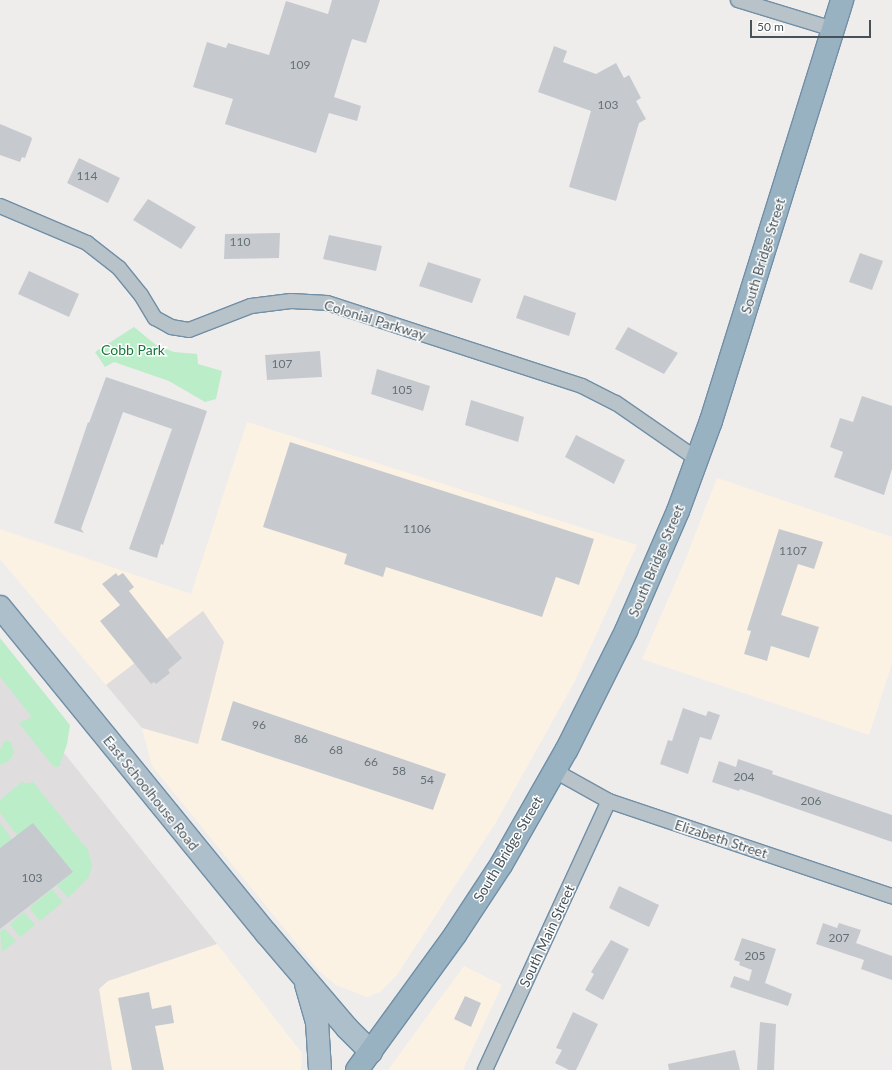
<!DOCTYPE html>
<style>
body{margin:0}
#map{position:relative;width:892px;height:1070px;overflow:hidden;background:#efecec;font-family:Lato,sans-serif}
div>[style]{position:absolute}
.commercial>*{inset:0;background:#fbf2e4}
.education>*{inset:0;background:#e0ddde}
.green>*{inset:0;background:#baedc8}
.building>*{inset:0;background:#c6cacf}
.roads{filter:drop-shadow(1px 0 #708fa6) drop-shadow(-1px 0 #708fa6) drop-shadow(0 1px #708fa6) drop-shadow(0 -1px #708fa6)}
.minor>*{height:14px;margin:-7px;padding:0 7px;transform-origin:7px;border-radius:7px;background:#b8c2c9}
.primary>*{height:22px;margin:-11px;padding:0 11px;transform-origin:11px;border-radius:11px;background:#acbfcb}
.trunk>*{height:22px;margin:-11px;padding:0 11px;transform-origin:11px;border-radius:11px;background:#98b2c2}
span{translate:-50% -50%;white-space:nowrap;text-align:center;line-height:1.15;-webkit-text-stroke:3px #fff;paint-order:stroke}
.number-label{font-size:12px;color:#657076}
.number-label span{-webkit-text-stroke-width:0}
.street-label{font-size:14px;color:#455259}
.park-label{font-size:14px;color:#19773e}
.scale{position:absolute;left:750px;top:20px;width:121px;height:18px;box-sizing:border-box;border:2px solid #455259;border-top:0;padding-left:5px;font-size:12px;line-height:14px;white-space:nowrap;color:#455259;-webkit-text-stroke:3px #fff;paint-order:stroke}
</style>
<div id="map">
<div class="commercial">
<div style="clip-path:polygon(247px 422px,637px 545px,575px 681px,495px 824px,397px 975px,380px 992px,367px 997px,336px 985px,319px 971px,152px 766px,142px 728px,0 559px,0 529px,191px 594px)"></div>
<div style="clip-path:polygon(717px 478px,892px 537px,892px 664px,869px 735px,642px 659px,684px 563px)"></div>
<div style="clip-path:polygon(217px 944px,302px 1053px,301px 1070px,112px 1070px,99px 989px,108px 981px)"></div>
<div style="clip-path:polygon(464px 966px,502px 985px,463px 1070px,388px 1070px)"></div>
</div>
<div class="education">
<div style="clip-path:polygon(203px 611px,224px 642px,198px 744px,142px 728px,106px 685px)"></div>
<div style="clip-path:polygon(0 673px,217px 944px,108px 981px,99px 989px,112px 1070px,0 1070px)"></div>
</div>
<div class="green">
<div style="clip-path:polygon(134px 327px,156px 345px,174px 352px,197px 354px,198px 364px,222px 371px,216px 399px,205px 402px,169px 381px,114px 362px,105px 367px,95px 352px)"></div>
<div style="clip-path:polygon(0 638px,70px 725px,67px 744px,59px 767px,53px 766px,44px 755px,19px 723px,32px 717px,0 677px)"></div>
<div style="clip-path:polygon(5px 740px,11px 742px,14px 753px,9px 761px,0 765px,0 750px)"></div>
<div style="clip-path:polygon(23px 781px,26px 784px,33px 782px,88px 850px,92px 865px,89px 877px,68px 898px,57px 885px,73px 872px,17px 835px,0 813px,0 800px)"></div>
<div style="clip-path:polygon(0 823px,12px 839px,0 848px)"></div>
<div style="clip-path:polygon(52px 889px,63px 902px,40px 921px,29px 908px)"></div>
<div style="clip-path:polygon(24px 912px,35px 925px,20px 937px,10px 924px)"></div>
<div style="clip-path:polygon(4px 928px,16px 941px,2px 952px,0 932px)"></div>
</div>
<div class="building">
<div style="clip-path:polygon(332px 0,380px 0,366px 43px,352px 39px,334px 97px,361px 106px,357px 121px,329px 113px,316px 153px,225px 124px,233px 99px,193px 87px,207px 42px,226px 48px,228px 43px,269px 55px,286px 1px,328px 14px)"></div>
<div style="clip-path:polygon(554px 46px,567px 51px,563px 62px,596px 74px,616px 63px,624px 78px,629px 75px,641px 98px,636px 101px,646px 119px,639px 123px,616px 201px,569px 187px,591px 111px,538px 92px)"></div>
<div style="clip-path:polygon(0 124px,31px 137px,32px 139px,25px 158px,22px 157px,20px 162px,0 155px)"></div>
<div style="clip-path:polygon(79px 158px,120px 178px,108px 203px,67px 183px)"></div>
<div style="clip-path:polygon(148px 199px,196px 227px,181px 249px,133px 220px)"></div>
<div style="clip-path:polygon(280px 233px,279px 258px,224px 259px,225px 234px)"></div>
<div style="clip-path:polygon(329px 235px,382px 246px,376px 271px,323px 259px)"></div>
<div style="clip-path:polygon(860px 253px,883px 261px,872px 290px,849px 282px)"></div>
<div style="clip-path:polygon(428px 262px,481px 279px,472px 303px,419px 286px)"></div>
<div style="clip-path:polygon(29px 271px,79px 294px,69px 317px,18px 294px)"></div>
<div style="clip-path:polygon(524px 295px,576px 313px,569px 336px,516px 318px)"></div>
<div style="clip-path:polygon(628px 327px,678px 353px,664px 374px,615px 349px)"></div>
<div style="clip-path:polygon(320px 351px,322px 377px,267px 380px,265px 355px)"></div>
<div style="clip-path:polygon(377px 369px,430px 386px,423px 411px,371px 394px)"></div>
<div style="clip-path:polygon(106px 377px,207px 411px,163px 545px,161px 544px,157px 558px,129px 549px,172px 429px,123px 412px,81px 529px,84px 533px,54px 523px,88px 422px,89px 423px)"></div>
<div style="clip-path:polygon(862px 396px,892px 406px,892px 469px,884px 495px,834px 477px,843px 452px,830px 447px,835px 433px,840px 418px,853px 422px)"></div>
<div style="clip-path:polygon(471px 400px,524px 417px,518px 442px,465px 425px)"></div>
<div style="clip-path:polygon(576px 435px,625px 460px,614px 484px,565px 457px)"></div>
<div style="clip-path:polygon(290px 442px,594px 539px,579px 585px,556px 577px,542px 617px,386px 567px,383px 577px,344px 564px,347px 554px,263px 527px)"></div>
<div style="clip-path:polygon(779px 529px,823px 542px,814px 569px,798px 564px,781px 615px,819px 627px,809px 658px,771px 646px,767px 661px,744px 654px,751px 631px,747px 630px)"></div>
<div style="clip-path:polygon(116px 573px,118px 576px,123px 573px,134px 587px,129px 591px,182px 658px,168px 670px,170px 673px,156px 684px,154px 682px,151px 684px,100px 621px,120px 605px,102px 584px)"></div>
<div style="clip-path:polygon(233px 701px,446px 774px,433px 810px,221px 740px)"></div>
<div style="clip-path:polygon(683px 708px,706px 716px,708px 711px,720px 715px,711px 740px,700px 737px,688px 774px,660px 764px,668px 740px,672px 741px)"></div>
<div style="clip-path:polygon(738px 759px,773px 771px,772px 774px,892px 815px,892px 842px,740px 789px,739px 791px,712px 782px,719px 761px,736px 767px)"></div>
<div style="clip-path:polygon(33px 823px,73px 872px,0 929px,0 848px)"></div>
<div style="clip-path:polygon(619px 886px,659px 905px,649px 927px,609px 908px)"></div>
<div style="clip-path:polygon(823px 923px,837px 928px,839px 923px,861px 930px,856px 943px,892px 956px,892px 980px,861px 969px,864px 960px,816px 944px)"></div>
<div style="clip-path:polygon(742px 938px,776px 949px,765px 983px,792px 994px,788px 1006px,730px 987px,734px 976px,749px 981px,752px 970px,739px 965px,740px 962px,734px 960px)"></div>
<div style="clip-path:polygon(611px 940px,629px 949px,603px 1000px,585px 990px,594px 974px,591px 972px)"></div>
<div style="clip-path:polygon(149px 992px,152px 1009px,171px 1005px,174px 1023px,155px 1026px,164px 1070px,132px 1070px,118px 998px)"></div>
<div style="clip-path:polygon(465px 996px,481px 1003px,471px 1027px,454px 1019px)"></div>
<div style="clip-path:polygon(573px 1012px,598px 1024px,576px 1070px,569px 1070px,555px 1063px,562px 1050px,556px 1048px)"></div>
<div style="clip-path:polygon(760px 1022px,776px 1024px,774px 1070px,757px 1070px)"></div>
<div style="clip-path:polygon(735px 1050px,740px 1070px,669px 1070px,668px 1064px)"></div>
</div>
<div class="roads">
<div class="minor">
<div style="left:738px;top:0;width:99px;rotate:17deg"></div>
<div style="left:0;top:206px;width:95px;rotate:23deg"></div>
<div style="left:87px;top:243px;width:41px;rotate:38deg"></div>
<div style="left:119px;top:268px;width:35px;rotate:51deg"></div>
<div style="left:141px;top:295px;width:27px;rotate:59deg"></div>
<div style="left:155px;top:318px;width:18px;rotate:29deg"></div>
<div style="left:171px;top:327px;width:18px;rotate:9deg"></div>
<div style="left:189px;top:330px;width:66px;rotate:-21.2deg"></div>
<div style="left:251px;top:306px;width:40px;rotate:-7.1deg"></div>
<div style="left:291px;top:301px;width:36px;rotate:3deg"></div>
<div style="left:327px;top:303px;width:268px;rotate:18deg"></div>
<div style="left:582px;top:386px;width:38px;rotate:27deg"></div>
<div style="left:616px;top:403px;width:98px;rotate:34.7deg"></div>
<div style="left:555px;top:771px;width:62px;rotate:29.1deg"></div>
<div style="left:609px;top:801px;width:299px;rotate:18.6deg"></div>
<div style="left:485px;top:1070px;width:296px;rotate:-65.3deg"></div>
</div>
<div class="primary">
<div style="left:0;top:607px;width:421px;rotate:50.8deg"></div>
<div style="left:266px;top:933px;width:125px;rotate:49.5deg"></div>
<div style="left:347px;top:1028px;width:34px;rotate:45deg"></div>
<div style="left:306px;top:984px;width:40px;rotate:74deg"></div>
<div style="left:317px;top:1022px;width:48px;rotate:86.4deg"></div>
</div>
<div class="trunk">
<div style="left:357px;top:1070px;width:167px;rotate:-54deg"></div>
<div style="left:455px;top:935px;width:84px;rotate:-56.7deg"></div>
<div style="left:501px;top:865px;width:133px;rotate:-60.4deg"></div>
<div style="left:567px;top:749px;width:132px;rotate:-63.4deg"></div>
<div style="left:626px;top:631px;width:131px;rotate:-66.6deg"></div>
<div style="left:678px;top:511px;width:96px;rotate:-69.9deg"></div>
<div style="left:711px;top:421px;width:441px;rotate:-72.7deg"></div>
</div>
</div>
<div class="number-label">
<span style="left:300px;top:65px">109</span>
<span style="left:608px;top:105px">103</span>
<span style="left:87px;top:176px">114</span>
<span style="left:240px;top:242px">110</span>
<span style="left:282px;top:364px">107</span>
<span style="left:402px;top:390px">105</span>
<span style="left:417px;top:529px">1106</span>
<span style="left:793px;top:551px">1107</span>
<span style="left:259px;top:725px">96</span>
<span style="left:301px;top:739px">86</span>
<span style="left:336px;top:750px">68</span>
<span style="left:371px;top:762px">66</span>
<span style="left:399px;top:771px">58</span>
<span style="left:744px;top:777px">204</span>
<span style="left:427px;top:780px">54</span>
<span style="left:811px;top:801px">206</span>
<span style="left:32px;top:878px">103</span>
<span style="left:839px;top:938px">207</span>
<span style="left:755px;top:956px">205</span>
</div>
<div class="street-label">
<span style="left:763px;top:256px;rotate:-73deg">South Bridge Street</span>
<span style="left:375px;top:320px;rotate:17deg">Colonial Parkway</span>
<span style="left:656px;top:561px;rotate:-67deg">South Bridge Street</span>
<span style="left:151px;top:793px;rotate:51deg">East Schoolhouse Road</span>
<span style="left:721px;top:839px;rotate:18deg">Elizabeth Street</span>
<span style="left:508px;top:849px;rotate:-59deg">South Bridge Street</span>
<span style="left:547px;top:936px;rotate:-65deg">South Main Street</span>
</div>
<div class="park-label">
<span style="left:133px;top:350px">Cobb Park</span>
</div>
<div class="scale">50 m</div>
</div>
